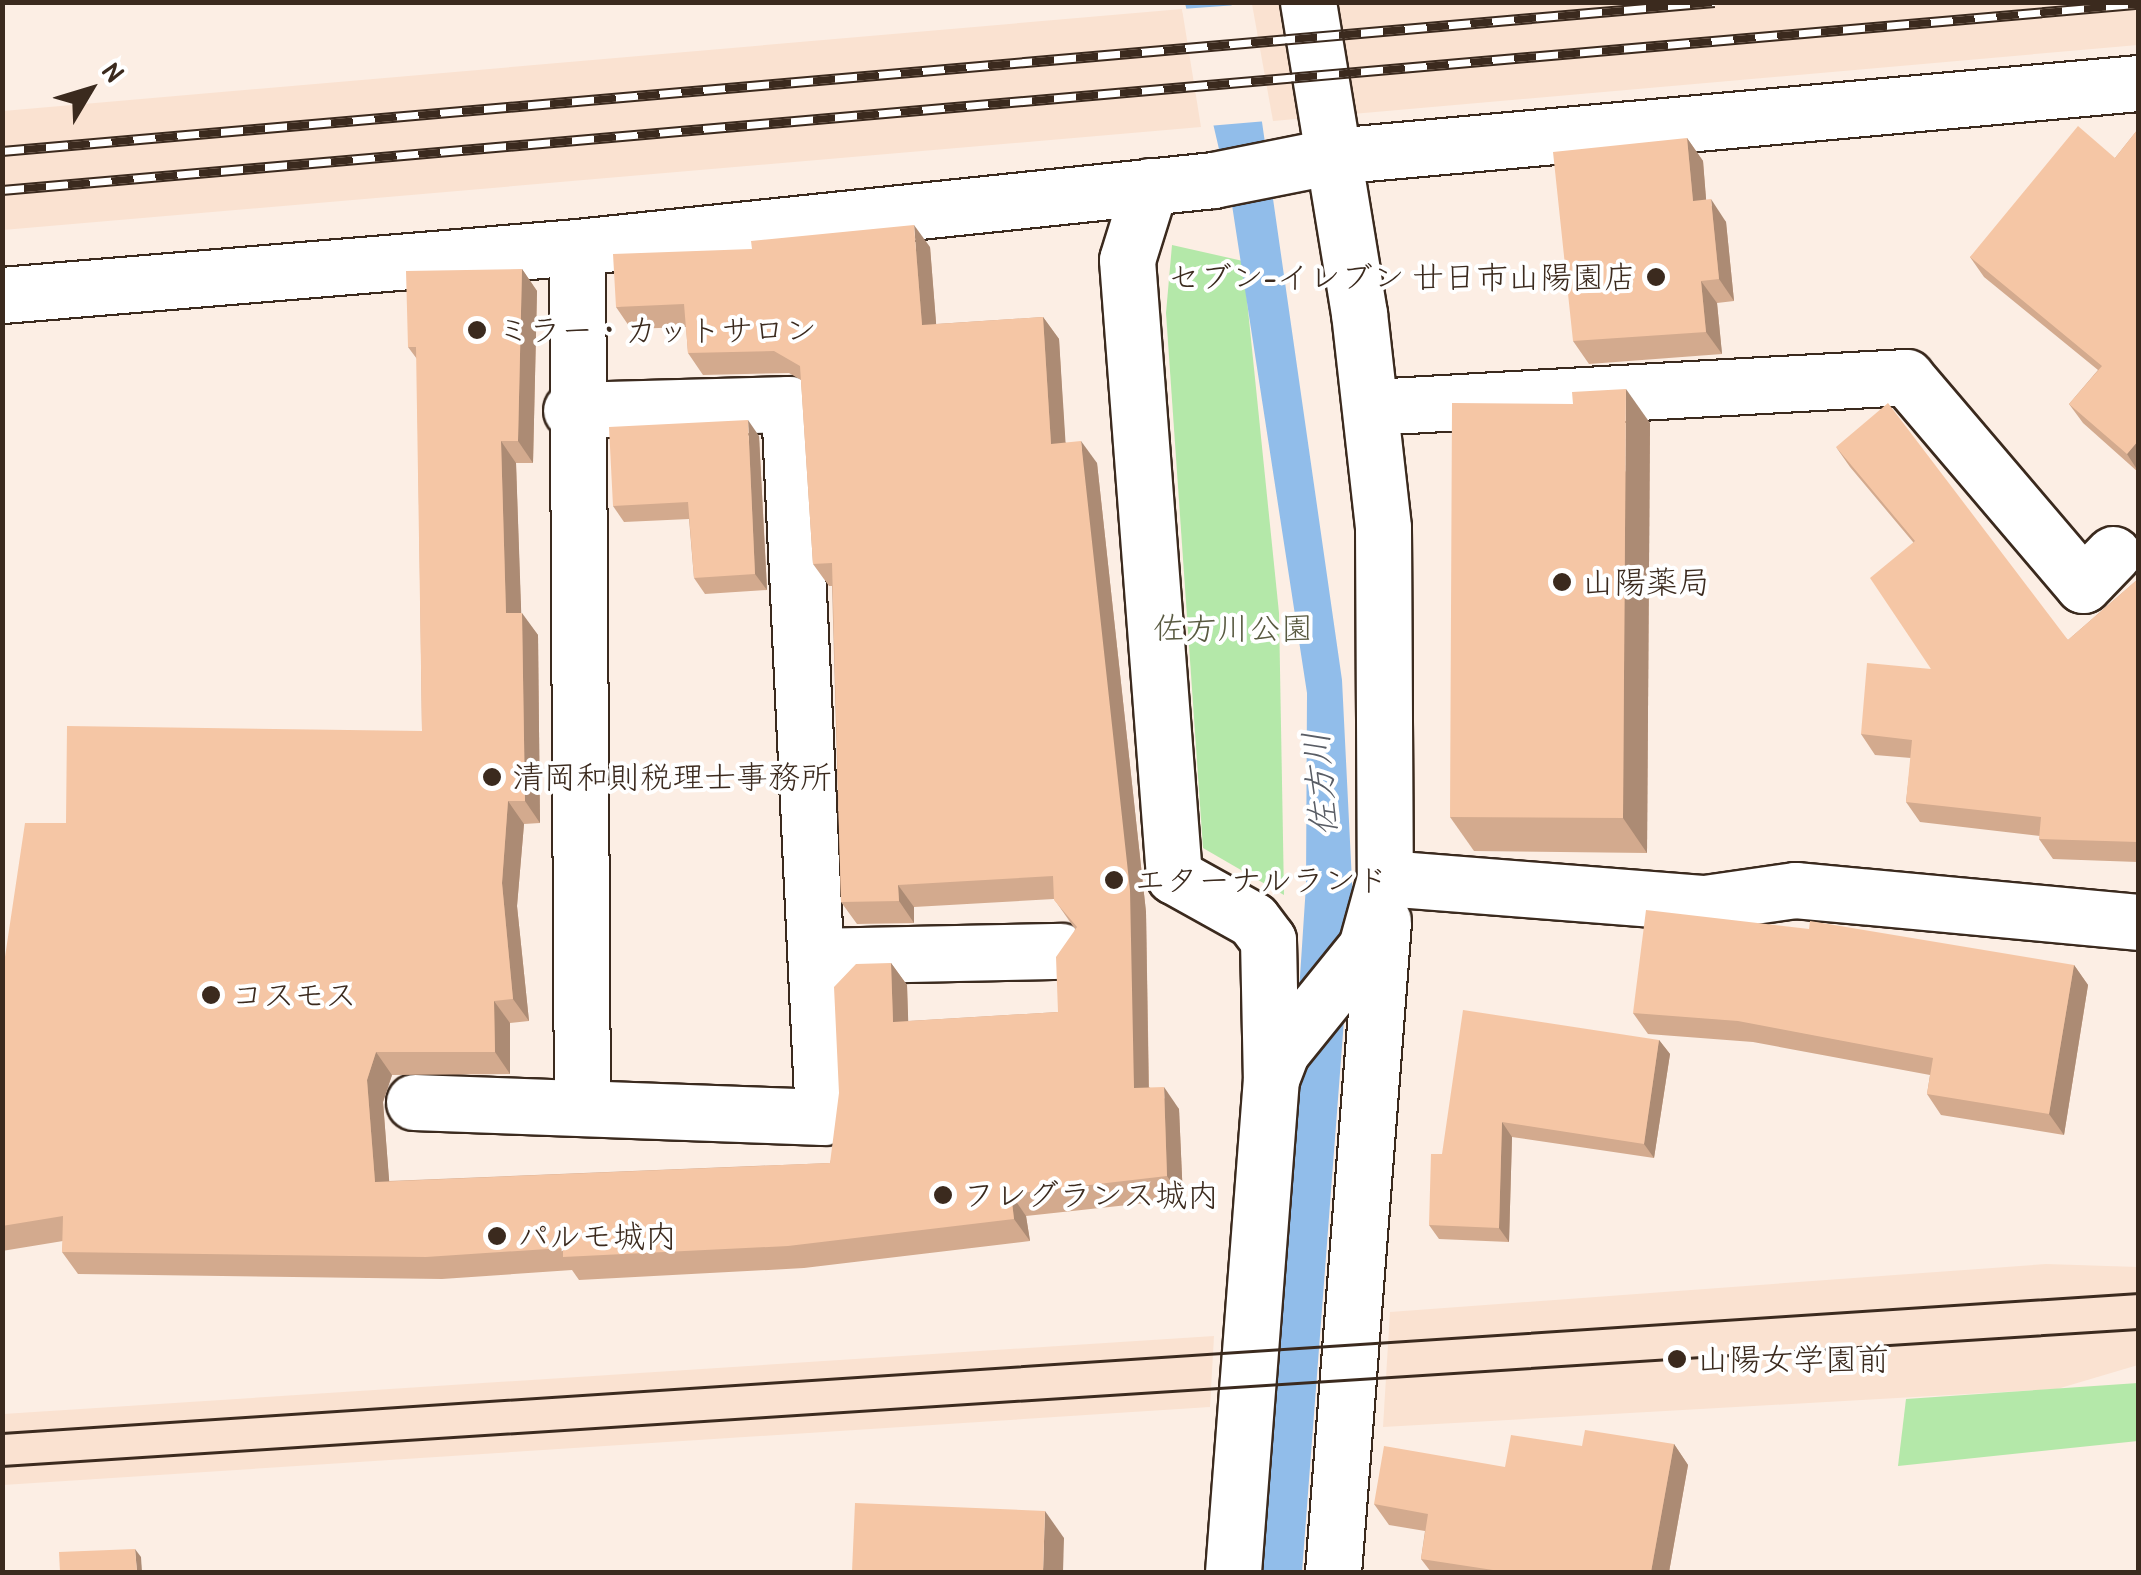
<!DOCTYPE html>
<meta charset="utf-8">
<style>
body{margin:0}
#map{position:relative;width:2141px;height:1575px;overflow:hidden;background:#fceee4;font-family:"Patrick Hand","Klee One",sans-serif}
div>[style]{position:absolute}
.built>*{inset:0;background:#fae2d1}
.green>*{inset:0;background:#b4e8a9}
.water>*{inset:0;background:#91bdea}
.pier>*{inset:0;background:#fceee4}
.roads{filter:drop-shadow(2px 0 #3b2a1e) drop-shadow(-2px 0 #3b2a1e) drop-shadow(0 2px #3b2a1e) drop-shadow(0 -2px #3b2a1e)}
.street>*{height:55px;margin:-27.5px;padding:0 27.5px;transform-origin:27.5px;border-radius:27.5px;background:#fff}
.secondary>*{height:55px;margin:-27.5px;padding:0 27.5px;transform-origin:27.5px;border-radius:27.5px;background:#fff}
.tram>*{height:2.5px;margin:-1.25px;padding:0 1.25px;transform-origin:1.25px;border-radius:1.25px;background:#3b2a1e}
.rail>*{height:11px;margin-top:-5.5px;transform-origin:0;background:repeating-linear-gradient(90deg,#fff 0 22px,#3b2a1e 0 44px);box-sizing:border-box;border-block:2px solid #3b2a1e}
.wall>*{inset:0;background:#d3aa8e}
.shaded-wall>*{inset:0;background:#ac8b74}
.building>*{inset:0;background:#f5c6a5}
.dots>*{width:28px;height:28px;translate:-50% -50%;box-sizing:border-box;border:5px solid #fff;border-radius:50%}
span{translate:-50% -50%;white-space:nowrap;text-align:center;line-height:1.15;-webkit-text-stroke:8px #fff;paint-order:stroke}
.poi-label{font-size:32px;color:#3b2a1e}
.right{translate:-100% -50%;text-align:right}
.left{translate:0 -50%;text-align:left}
.park-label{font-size:32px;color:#595a41}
.water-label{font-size:35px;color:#595d65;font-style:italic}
.frame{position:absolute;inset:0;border:5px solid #3b2a1e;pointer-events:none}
.north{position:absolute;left:40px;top:40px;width:100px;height:100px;-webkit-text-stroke:8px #fff;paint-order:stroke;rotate:52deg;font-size:28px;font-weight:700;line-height:40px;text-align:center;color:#3b2a1e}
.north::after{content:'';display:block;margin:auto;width:35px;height:45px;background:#3b2a1e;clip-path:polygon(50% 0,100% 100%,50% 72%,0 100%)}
</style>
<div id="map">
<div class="built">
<div style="clip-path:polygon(2138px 2px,2138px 45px,1273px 121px,1252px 4px)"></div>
<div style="clip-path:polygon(1182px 9px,1201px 127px,3px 230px,3px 111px)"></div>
<div style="clip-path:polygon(2046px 1264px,2138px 1267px,2138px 1365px,2057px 1389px,1383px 1427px,1390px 1312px)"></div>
<div style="clip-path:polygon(1214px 1336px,1210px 1407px,3px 1485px,3px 1414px)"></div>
</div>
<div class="green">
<div style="clip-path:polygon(1172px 245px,1243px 261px,1279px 613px,1284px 895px,1203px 848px,1166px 313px)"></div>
<div style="clip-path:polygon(2138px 1383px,2138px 1441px,1898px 1466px,1906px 1399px)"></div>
</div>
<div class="water">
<div style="clip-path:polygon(1185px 3px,1231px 3px,1262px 122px,1342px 680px,1353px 902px,1302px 1572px,1261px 1572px,1306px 885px,1307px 693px,1232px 205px)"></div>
</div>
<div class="pier">
<div style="clip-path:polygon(1237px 5px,1267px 121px,1208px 126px,1182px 9px)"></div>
</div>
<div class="roads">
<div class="street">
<div style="left:1333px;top:156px;width:808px;rotate:-5.18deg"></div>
<div style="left:1150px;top:186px;width:77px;rotate:107.3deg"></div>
<div style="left:1127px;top:260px;width:618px;rotate:85.64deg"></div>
<div style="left:1174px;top:876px;width:90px;rotate:29.1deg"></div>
<div style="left:1253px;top:920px;width:25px;rotate:53deg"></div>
<div style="left:1268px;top:940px;width:139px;rotate:88.8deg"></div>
<div style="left:577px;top:247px;width:857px;rotate:89.67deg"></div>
<div style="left:1372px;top:407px;width:535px;rotate:-3.22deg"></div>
<div style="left:1906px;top:377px;width:273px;rotate:49.6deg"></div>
<div style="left:2083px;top:585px;width:43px;rotate:-45.9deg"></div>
<div style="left:1385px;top:878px;width:321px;rotate:4.5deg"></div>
<div style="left:1705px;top:903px;width:91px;rotate:-8.2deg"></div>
<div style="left:1795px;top:890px;width:344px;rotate:5.3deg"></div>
<div style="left:816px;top:956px;width:245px;rotate:-1.2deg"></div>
<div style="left:414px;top:1102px;width:409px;rotate:2.1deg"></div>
<div style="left:823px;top:1117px;width:714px;rotate:-92.73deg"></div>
<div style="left:789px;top:404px;width:218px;rotate:178.4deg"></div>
<div style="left:1233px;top:1572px;width:494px;rotate:-85.6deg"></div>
<div style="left:1271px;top:1079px;width:30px;rotate:-69deg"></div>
<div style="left:1282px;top:1051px;width:134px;rotate:-51.1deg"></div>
<div style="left:1366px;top:947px;width:72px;rotate:-74.6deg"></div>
<div style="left:1333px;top:1572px;width:653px;rotate:-85.61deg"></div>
</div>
<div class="secondary">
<div style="left:1308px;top:2px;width:315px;rotate:80.7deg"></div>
<div style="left:1359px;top:313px;width:216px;rotate:83.6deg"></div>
<div style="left:1383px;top:528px;width:350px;rotate:89.7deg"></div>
<div style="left:2px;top:295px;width:577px;rotate:-4.77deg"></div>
<div style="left:577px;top:247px;width:640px;rotate:-6.01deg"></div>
<div style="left:1213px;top:180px;width:122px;rotate:-11.3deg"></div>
</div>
</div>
<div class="tram">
<div style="left:2px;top:1433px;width:2141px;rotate:-3.75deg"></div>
<div style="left:2px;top:1466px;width:2140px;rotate:-3.67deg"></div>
</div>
<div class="rail">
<div style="left:2px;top:151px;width:1719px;rotate:-4.97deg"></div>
<div style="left:2px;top:190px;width:2144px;rotate:-4.98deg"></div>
</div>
<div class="wall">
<div style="clip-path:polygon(2138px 129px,2138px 472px,2083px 423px,2069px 404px,2098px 370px,1984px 277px,1970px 257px,2115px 158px)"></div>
<div style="clip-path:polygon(1687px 138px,1703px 161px,1706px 200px,1726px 222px,1734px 301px,1717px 303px,1722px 354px,1589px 364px,1573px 341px)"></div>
<div style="clip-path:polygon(930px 247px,936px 324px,1043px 317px,1059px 339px,1065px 442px,1097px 463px,1146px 912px,1149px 1087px,1179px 1109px,1183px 1199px,1026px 1216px,1030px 1241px,804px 1268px,579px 1280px,572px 1270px,442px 1279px,78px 1274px,62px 1252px,63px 1241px,2px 1251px,2px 977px,422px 731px,417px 359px,408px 347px,522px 269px,537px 291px,533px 463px,516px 463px,521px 613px,538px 635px,540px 823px,524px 824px,517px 906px,529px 1021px,510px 1023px,510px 1074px,392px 1075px,383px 1102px,389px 1181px,830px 1163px,891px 963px,907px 985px,908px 1021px,1058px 1012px,1075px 929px,1054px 899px,914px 907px,914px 923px,857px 924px,841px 902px,832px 586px,829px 586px,813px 564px,801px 380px,789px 373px,703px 375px,688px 353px,686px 327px,631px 329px,616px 307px)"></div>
<div style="clip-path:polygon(1650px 423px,1647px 853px,1474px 851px,1450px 817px)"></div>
<div style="clip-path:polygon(759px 436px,767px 590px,705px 594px,694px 578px,689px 519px,624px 522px,613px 506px)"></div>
<div style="clip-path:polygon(1836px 447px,2068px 640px,2138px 579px,2138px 862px,2053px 859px,2039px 839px,2040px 836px,1920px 822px,1906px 802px,1911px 758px,1875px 755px,1861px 734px,1931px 669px,1913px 542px,1850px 467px)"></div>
<div style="clip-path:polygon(2074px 965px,2088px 985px,2064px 1135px,1941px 1115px,1927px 1094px,1930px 1075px,1753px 1042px,1648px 1034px,1633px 1013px)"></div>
<div style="clip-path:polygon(1659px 1040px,1670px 1054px,1654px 1158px,1512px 1137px,1509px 1242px,1439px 1239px,1429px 1225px,1442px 1154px)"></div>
<div style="clip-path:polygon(1674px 1444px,1688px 1465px,1669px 1572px,1431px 1572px,1421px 1559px,1425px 1531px,1389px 1525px,1374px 1504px,1582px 1446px)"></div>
</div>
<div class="shaded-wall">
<div style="clip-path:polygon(1687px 138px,1703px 161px,1708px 223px,1693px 201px)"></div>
<div style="clip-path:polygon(1711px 199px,1726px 222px,1734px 301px,1719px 279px)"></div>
<div style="clip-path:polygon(914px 225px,930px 247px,938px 347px,922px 325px)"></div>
<div style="clip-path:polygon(522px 269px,537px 291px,533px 463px,518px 441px)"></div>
<div style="clip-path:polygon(1701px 281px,1717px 303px,1722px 354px,1706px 332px)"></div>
<div style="clip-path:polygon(1043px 317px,1059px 339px,1067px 466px,1051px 444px)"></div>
<div style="clip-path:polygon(1626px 389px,1650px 423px,1647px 853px,1623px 818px)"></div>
<div style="clip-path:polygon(748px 420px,759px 436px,767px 590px,755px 574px)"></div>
<div style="clip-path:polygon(501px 441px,516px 463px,522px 635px,506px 613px)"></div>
<div style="clip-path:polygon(1081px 441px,1097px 463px,1146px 912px,1149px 1110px,1134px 1088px)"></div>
<div style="clip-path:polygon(2138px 441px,2138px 471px,2127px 454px)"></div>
<div style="clip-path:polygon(522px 613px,538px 635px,540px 823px,525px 801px)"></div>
<div style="clip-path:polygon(508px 801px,524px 824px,517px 906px,529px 1021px,513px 999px,502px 883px)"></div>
<div style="clip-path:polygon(898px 885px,914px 907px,914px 923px,899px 901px)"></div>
<div style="clip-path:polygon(891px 963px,907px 985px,909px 1044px,893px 1022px)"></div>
<div style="clip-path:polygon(2074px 965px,2088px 985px,2064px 1135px,2049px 1114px)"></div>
<div style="clip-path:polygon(494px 1001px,510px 1023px,510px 1074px,495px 1052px)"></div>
<div style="clip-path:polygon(1659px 1040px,1670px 1054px,1654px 1158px,1644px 1144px)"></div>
<div style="clip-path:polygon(376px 1052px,392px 1075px,383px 1102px,391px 1204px,375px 1182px,367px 1080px)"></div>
<div style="clip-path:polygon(1164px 1087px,1179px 1109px,1183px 1199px,1167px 1176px)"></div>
<div style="clip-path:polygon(1502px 1122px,1512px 1137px,1509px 1242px,1499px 1228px)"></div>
<div style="clip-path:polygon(1011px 1194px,1026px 1216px,1030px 1241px,1014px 1219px)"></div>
<div style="clip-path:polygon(1674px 1444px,1688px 1465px,1669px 1572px,1651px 1572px)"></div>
<div style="clip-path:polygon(1045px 1511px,1064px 1538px,1063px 1572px,1043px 1572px)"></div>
<div style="clip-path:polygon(135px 1549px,141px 1557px,142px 1572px,137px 1572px)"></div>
</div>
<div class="building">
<div style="clip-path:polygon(2078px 126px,2115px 158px,2138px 129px,2138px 441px,2127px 454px,2069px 404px,2102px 366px,1970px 257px)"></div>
<div style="clip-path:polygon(1687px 138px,1693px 201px,1711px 199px,1719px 279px,1701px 281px,1706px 332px,1573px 341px,1553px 152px)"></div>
<div style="clip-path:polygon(914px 225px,922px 325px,1043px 317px,1051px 444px,1081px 441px,1130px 890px,1134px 1088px,1164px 1087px,1167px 1176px,1011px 1194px,1014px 1219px,788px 1246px,563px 1257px,563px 1248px,426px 1257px,62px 1252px,63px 1216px,2px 1226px,2px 977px,25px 823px,66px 823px,67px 726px,422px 731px,416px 347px,408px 347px,406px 271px,522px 269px,518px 441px,501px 441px,506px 613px,522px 613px,525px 801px,508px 801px,502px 883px,513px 999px,494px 1001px,495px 1052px,376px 1052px,367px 1080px,375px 1182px,830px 1163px,839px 1093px,834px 987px,856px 964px,891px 963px,893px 1022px,1058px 1012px,1056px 957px,1077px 927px,1054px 900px,1053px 876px,898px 885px,899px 901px,841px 902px,832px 563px,813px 564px,800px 366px,774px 351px,688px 353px,684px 304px,616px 307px,613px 254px,752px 249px,751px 241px)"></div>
<div style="clip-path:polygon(1626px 389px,1623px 818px,1450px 817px,1452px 403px,1573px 404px,1572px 392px)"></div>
<div style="clip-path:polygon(1888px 403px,2068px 640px,2138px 579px,2138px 842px,2039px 839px,2041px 817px,1906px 802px,1912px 740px,1861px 734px,1867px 663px,1931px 669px,1870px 578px,1915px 541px,1836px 447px)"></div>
<div style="clip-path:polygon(748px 420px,755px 574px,694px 578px,688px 502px,613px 506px,609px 427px)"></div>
<div style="clip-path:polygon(1646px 910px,1809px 929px,1810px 921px,2074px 965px,2049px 1114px,1927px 1094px,1933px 1058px,1738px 1021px,1633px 1013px)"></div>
<div style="clip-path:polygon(1463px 1010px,1659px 1040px,1644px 1144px,1502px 1122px,1499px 1228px,1429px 1225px,1431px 1154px,1442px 1154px)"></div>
<div style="clip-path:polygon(1585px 1430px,1674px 1444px,1651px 1572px,1506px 1572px,1421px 1559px,1428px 1514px,1374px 1504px,1384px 1446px,1505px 1467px,1511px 1435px,1582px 1446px)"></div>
<div style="clip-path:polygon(855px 1503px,1045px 1511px,1043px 1572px,852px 1572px)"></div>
<div style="clip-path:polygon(135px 1549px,137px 1572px,60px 1572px,59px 1552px)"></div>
</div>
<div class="dots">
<div style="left:1656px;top:277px;background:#3b2a1e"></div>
<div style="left:477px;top:330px;background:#3b2a1e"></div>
<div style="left:1562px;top:582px;background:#3b2a1e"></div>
<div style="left:492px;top:777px;background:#3b2a1e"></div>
<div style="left:1114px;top:880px;background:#3b2a1e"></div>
<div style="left:211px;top:995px;background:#3b2a1e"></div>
<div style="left:943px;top:1195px;background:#3b2a1e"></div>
<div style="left:497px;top:1236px;background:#3b2a1e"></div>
<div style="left:1677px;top:1359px;background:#3b2a1e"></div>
</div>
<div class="poi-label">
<span class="right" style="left:1636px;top:277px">セブン-イレブン 廿日市山陽園店</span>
<span class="left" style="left:497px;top:330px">ミラー・カットサロン</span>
<span class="left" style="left:1582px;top:582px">山陽薬局</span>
<span class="left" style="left:512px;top:777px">清岡和則税理士事務所</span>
<span class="left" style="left:1134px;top:880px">エターナルランド</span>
<span class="left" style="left:231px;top:995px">コスモス</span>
<span class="left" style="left:963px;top:1195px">フレグランス城内</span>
<span class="left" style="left:517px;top:1236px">パルモ城内</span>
<span class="left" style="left:1697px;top:1359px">山陽女学園前</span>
</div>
<div class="park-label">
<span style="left:1233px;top:628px">佐方川公園</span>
</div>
<div class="water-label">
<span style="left:1320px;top:784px;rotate:-95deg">佐方川</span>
</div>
<div class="frame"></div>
<div class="north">N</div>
</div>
